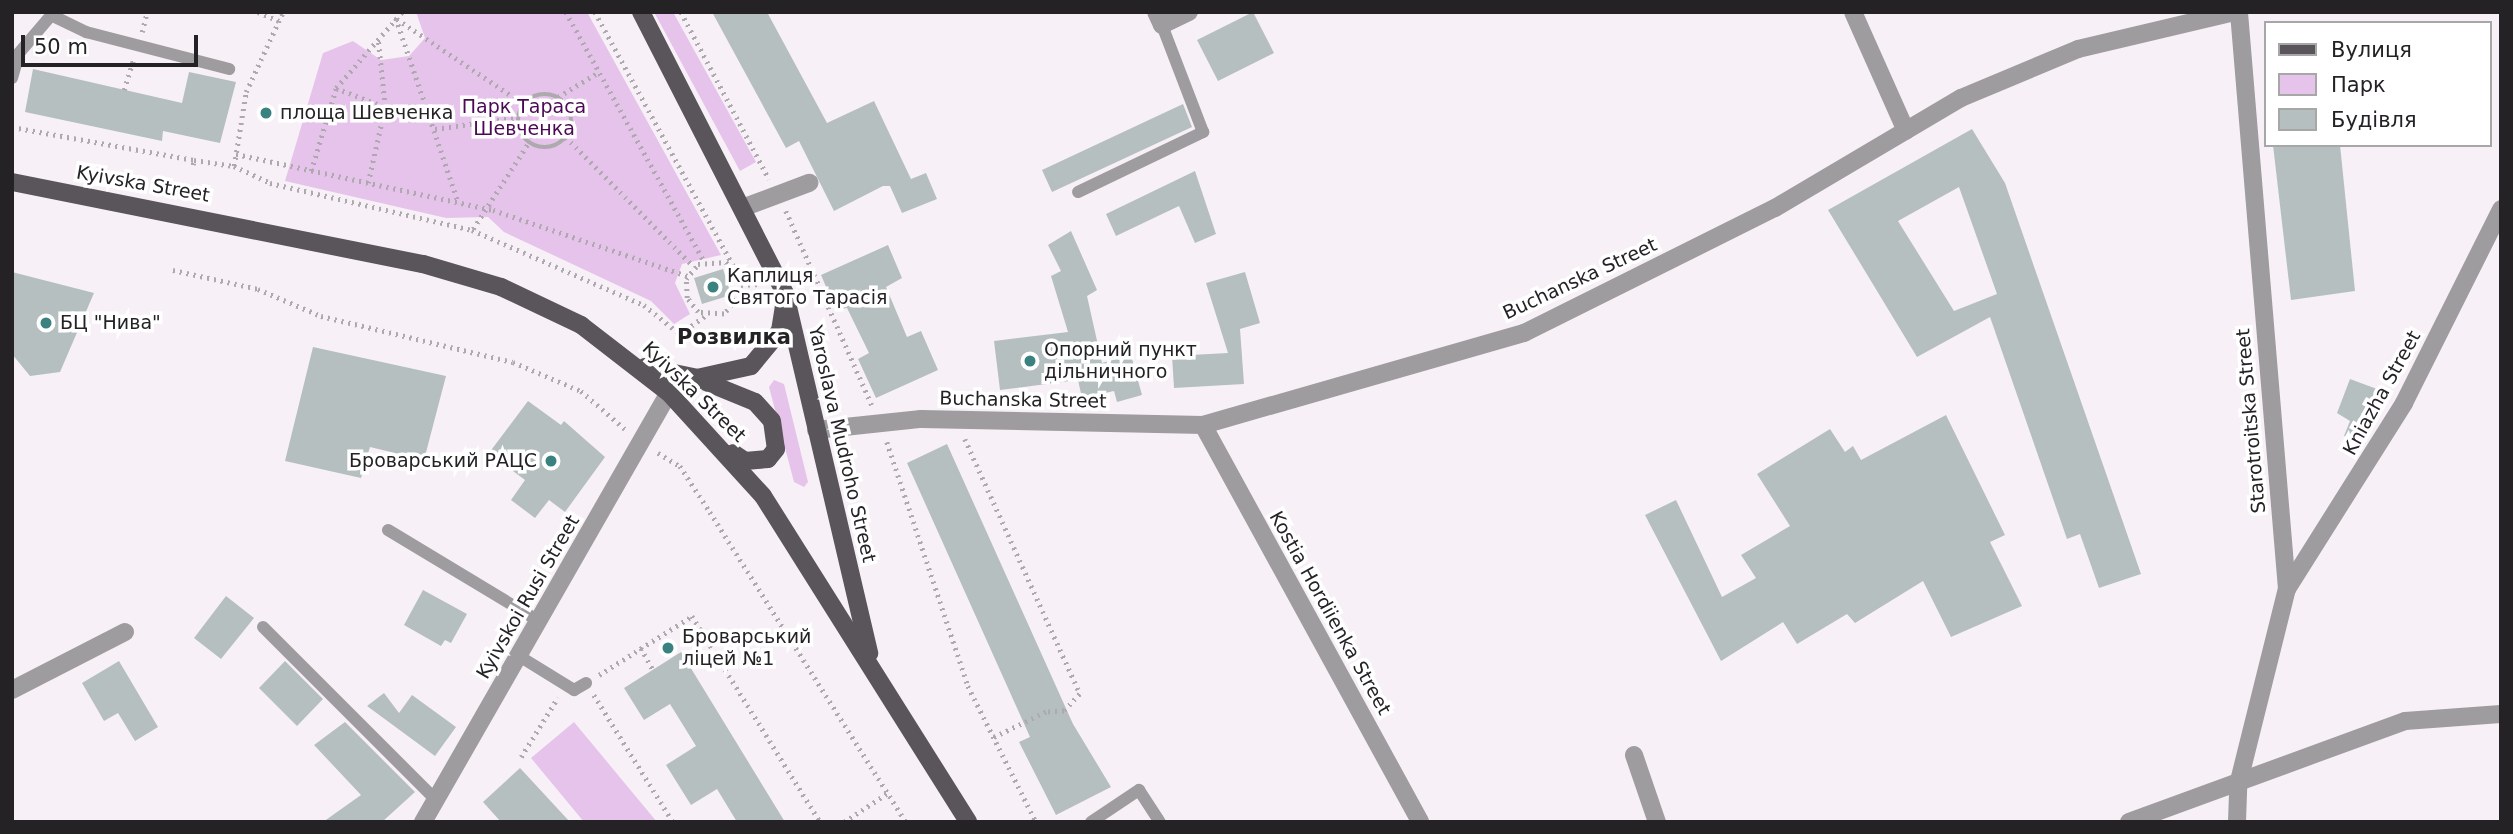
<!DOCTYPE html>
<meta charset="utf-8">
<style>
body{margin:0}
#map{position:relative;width:2513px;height:834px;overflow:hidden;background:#f7f1f7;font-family:"DejaVu Sans",sans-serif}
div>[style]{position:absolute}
.green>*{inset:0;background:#e6c3eb}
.building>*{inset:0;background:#b5bfbf}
.path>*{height:4.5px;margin-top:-2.25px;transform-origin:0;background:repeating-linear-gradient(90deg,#aea9ae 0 2px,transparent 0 7px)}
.path>.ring{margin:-2.25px;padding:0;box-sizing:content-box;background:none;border:4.5px solid #aea9ae;border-radius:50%}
.service>*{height:12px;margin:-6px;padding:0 6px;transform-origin:6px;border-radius:6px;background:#9e9c9f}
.minor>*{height:18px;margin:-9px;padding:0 9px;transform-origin:9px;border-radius:9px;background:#9e9c9f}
.primary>*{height:18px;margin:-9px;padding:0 9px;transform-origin:9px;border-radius:9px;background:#5a555a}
.dots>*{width:19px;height:19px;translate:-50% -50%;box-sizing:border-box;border:4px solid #fff;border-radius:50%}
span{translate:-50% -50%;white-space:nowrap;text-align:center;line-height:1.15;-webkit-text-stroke:7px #fff;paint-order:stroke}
.park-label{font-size:19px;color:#4b0855}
.poi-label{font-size:19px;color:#242225}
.left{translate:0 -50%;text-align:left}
.right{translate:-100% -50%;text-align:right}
.street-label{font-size:19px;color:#242225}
.neighbourhood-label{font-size:21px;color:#242225;font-weight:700}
.frame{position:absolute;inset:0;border:14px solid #242225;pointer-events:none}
.legend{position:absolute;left:2264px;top:21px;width:228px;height:126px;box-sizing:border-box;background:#fff;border:2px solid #a7a7a8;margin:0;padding:9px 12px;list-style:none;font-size:21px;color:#242225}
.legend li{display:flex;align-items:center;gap:14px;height:35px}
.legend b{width:35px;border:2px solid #a7a7a8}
.scale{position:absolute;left:21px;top:35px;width:177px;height:32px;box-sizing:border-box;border:4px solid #242225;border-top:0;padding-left:9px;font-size:21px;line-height:24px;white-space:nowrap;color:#242225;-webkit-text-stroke:5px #fff;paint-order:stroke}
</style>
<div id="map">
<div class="green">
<div style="clip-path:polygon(416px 12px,587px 12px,721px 255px,682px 264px,675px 283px,690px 314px,674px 324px,651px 301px,504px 232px,488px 217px,446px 218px,285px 181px,323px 53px,353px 41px,381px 60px,409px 56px,425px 38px)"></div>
<div style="clip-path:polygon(654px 12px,673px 12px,756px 162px,740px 171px)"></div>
<div style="clip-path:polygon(774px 380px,784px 384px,808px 482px,804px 487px,794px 482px,769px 387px)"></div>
<div style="clip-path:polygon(574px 722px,657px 822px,584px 822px,531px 758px)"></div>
</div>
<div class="building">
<div style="clip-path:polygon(712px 12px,767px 12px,827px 123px,874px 101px,911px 179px,926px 173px,937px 199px,902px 213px,890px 186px,883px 186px,834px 211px,799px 141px,786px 148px)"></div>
<div style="clip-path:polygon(1253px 12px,1274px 53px,1218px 81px,1197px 40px)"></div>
<div style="clip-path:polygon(33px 69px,182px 103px,189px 72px,236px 82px,220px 143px,163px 131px,162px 141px,25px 112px)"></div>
<div style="clip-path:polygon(1183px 104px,1192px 127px,1052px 192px,1042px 170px)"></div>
<div style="clip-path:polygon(evenodd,1972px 129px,2005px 183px,2141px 574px,2099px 588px,2080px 534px,2067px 539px,1990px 317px,1917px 357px,1828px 210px,1972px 129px,1959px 187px,1997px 294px,1954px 311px,1898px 221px,1959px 187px)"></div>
<div style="clip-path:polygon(2273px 145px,2340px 145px,2355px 291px,2291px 300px)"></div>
<div style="clip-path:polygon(1195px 171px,1216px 234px,1195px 243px,1179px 206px,1116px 236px,1106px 214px)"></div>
<div style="clip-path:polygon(1071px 231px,1097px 290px,1087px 296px,1102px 363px,1131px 355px,1142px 395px,1117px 402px,1114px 391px,1082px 398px,1078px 380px,1000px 390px,994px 341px,1068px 332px,1051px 276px,1061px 271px,1048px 245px)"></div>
<div style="clip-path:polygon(888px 245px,902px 278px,886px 287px,907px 337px,921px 331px,938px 370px,876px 398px,858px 359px,869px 353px,847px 308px,836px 310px,821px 275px)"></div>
<div style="clip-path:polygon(723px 269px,731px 295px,702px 304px,694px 278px)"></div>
<div style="clip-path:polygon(12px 272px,94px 293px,60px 372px,30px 376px,12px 354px)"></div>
<div style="clip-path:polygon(1245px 272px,1260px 323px,1240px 329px,1244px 384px,1174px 388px,1172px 356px,1228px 353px,1206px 283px)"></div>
<div style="clip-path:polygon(313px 347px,446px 376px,424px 460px,370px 447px,361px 478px,285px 461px)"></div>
<div style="clip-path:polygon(2350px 379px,2385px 392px,2365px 444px,2344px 436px,2350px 421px,2337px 413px)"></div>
<div style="clip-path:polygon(528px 401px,561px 425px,564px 421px,605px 457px,565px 512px,549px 500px,535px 518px,511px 500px,525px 480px,489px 453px)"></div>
<div style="clip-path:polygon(1946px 415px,2005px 535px,1990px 542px,2022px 606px,1951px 637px,1923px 581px,1855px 623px,1847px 614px,1797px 644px,1783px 622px,1721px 661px,1645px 515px,1676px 500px,1722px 597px,1756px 578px,1741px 555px,1790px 526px,1757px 474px,1830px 429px,1845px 452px,1853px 446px,1861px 460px)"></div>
<div style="clip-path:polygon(947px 444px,1073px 724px,1111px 787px,1056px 815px,1019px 742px,1030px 737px,907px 463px)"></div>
<div style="clip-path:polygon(423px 590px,467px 614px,451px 643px,445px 640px,441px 646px,404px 625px)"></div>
<div style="clip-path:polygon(226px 596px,254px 618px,221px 659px,194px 638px)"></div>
<div style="clip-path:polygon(681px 652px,785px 822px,737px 822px,717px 789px,691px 805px,666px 765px,696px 746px,670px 704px,644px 720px,624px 688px)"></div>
<div style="clip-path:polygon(119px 661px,158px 727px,135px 741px,118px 713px,104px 721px,82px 683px)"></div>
<div style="clip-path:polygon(285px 661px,323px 699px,297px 726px,259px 688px)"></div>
<div style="clip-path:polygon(384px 693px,399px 713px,412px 695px,456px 727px,435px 756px,367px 706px)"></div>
<div style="clip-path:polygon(345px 722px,415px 792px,382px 822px,323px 822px,361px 795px,314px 745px)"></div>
<div style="clip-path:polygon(520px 768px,570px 822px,501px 822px,483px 802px)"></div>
</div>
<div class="path">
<div style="left:258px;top:12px;width:23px;rotate:23deg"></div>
<div style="left:566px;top:12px;width:285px;rotate:61deg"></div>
<div style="left:595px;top:12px;width:301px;rotate:61.4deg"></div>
<div style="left:739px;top:276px;width:18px;rotate:84deg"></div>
<div style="left:741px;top:294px;width:26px;rotate:130deg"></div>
<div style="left:724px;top:314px;width:26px;rotate:-176deg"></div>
<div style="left:698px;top:312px;width:18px;rotate:-128deg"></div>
<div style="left:687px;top:298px;width:19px;rotate:-93deg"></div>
<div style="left:686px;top:279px;width:19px;rotate:-51deg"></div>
<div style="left:698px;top:264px;width:28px;rotate:-4deg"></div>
<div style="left:726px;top:262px;width:19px;rotate:47deg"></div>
<div style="left:681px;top:12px;width:189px;rotate:62.2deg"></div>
<div style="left:396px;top:18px;width:196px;rotate:71.3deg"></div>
<div style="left:397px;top:19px;width:153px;rotate:33.8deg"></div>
<div style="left:142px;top:32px;width:21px;rotate:-76deg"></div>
<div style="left:336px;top:88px;width:53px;rotate:21.2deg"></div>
<div style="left:385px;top:107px;width:42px;rotate:1.4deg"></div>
<div style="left:124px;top:90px;width:31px;rotate:-73deg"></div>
<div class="ring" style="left:518px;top:94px;width:49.5px;height:49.5px"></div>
<div style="left:558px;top:97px;width:48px;rotate:-31.4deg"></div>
<div style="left:12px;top:127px;width:185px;rotate:10.3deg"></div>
<div style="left:435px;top:129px;width:85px;rotate:-8.1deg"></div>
<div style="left:566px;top:137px;width:182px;rotate:45.4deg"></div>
<div style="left:236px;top:154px;width:263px;rotate:12.3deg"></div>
<div style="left:493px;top:210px;width:206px;rotate:18.7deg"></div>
<div style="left:193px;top:165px;width:5px;rotate:-79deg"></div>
<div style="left:194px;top:160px;width:40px;rotate:8.5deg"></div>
<div style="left:234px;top:166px;width:40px;rotate:25deg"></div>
<div style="left:270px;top:183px;width:207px;rotate:13.1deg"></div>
<div style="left:472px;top:230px;width:188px;rotate:23.6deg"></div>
<div style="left:644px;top:305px;width:46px;rotate:38.9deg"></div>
<div style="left:680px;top:334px;width:32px;rotate:-36deg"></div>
<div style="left:234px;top:166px;width:75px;rotate:-80.8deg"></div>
<div style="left:246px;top:92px;width:88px;rotate:-65.2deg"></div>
<div style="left:311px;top:171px;width:87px;rotate:-73.2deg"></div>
<div style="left:336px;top:88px;width:101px;rotate:-49deg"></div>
<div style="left:368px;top:183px;width:78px;rotate:-77.4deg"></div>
<div style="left:385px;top:107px;width:68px;rotate:-95.9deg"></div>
<div style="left:786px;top:211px;width:212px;rotate:66.1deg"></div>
<div style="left:473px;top:229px;width:103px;rotate:-57.2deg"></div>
<div style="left:173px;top:270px;width:87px;rotate:12.6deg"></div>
<div style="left:258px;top:289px;width:69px;rotate:23.2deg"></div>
<div style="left:321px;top:316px;width:197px;rotate:13.5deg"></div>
<div style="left:513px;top:362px;width:74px;rotate:23.1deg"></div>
<div style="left:581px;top:391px;width:58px;rotate:40.8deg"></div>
<div style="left:741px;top:285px;width:18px;rotate:-3deg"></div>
<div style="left:965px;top:439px;width:280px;rotate:65.7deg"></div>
<div style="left:1080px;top:694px;width:23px;rotate:133deg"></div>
<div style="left:1064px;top:711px;width:18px;rotate:177deg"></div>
<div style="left:1046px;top:712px;width:61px;rotate:153.9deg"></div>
<div style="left:887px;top:442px;width:257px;rotate:71.6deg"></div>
<div style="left:968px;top:686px;width:152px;rotate:63.4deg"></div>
<div style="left:658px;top:453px;width:26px;rotate:31deg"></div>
<div style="left:680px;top:466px;width:55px;rotate:56.9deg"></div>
<div style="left:710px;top:512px;width:367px;rotate:57.7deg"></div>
<div style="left:641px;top:648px;width:25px;rotate:61deg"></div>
<div style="left:599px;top:675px;width:110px;rotate:-32.4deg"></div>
<div style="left:692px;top:616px;width:243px;rotate:58.1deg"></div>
<div style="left:594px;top:695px;width:150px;rotate:58.1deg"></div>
<div style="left:521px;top:757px;width:70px;rotate:-58.3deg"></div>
<div style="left:844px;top:822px;width:53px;rotate:-33.4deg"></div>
</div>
<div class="service">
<div style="left:53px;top:16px;width:37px;rotate:26deg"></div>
<div style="left:86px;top:32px;width:148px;rotate:14.5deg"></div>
<div style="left:12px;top:78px;width:26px;rotate:-74deg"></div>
<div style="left:19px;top:53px;width:54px;rotate:-49.5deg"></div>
<div style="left:1078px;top:192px;width:139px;rotate:-25.6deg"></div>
<div style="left:1203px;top:132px;width:115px;rotate:-111deg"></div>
<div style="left:388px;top:530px;width:176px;rotate:31.1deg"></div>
<div style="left:263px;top:627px;width:245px;rotate:45deg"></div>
<div style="left:519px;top:656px;width:65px;rotate:31.7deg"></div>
<div style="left:574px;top:690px;width:14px;rotate:-30deg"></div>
<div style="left:1091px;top:822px;width:58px;rotate:-33.7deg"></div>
<div style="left:1139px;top:790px;width:38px;rotate:57deg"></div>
</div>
<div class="minor">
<div style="left:1156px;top:12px;width:14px;rotate:65deg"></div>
<div style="left:1162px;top:25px;width:30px;rotate:-26deg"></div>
<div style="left:1853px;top:12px;width:130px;rotate:66deg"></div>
<div style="left:742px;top:208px;width:72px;rotate:-20.5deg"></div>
<div style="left:1203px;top:425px;width:452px;rotate:61.3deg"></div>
<div style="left:816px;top:430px;width:106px;rotate:-6deg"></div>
<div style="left:921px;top:419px;width:282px;rotate:1.2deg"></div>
<div style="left:1203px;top:425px;width:334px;rotate:-16deg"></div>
<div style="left:1524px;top:333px;width:280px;rotate:-26.5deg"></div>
<div style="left:1775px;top:208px;width:216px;rotate:-30.6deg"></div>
<div style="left:1961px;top:98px;width:127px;rotate:-22.7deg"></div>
<div style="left:2078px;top:49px;width:161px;rotate:-13.3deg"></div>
<div style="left:2287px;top:589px;width:220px;rotate:-57.8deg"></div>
<div style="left:2404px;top:403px;width:217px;rotate:-63.4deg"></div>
<div style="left:12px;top:690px;width:127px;rotate:-27.2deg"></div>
<div style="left:1634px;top:755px;width:71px;rotate:71.1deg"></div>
<div style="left:423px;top:822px;width:495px;rotate:-60.2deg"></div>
<div style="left:2129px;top:822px;width:294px;rotate:-20.1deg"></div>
<div style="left:2405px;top:721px;width:96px;rotate:-4.2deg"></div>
<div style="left:2237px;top:822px;width:37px;rotate:-88deg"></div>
<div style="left:2238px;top:785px;width:202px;rotate:-76deg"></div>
<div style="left:2287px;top:589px;width:579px;rotate:-94.76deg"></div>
</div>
<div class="primary">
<div style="left:641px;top:12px;width:317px;rotate:62.9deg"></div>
<div style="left:785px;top:294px;width:369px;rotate:76.8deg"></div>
<div style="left:12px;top:182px;width:419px;rotate:11.3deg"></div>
<div style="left:423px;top:264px;width:81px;rotate:16.4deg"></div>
<div style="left:501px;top:287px;width:89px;rotate:25.4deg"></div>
<div style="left:581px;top:325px;width:111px;rotate:37.7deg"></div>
<div style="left:669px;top:393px;width:139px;rotate:47.6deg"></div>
<div style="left:763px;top:496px;width:385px;rotate:57.8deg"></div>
<div style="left:645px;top:367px;width:53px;rotate:11.9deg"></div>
<div style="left:697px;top:378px;width:55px;rotate:-12.5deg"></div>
<div style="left:751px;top:366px;width:45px;rotate:-50.4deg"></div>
<div style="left:780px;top:331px;width:26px;rotate:-81deg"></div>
<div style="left:701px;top:380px;width:58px;rotate:22.2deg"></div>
<div style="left:755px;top:402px;width:25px;rotate:48deg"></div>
<div style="left:772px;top:421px;width:28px;rotate:82deg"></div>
<div style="left:776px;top:449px;width:13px;rotate:129deg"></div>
<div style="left:768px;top:459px;width:23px;rotate:175deg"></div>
<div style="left:745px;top:461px;width:14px;rotate:-146deg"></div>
</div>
<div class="dots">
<div style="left:266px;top:113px;background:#398280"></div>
<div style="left:713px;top:287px;background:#398280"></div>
<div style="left:46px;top:323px;background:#398280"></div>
<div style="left:1030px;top:361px;background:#398280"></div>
<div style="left:551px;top:461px;background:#398280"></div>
<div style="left:668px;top:648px;background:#398280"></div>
</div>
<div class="park-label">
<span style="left:524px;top:118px">Парк Тараса<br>Шевченка</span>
</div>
<div class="poi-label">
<span class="left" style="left:280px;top:113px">площа Шевченка</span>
<span class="left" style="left:727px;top:287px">Каплиця<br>Святого Тарасія</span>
<span class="left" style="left:60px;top:323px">БЦ "Нива"</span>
<span class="left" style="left:1044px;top:361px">Опорний пункт<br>дільничного</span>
<span class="right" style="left:537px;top:461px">Броварський РАЦС</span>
<span class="left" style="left:682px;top:648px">Броварський<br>ліцей №1</span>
</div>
<div class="street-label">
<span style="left:143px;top:184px;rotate:10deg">Kyivska Street</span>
<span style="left:1580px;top:279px;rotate:-25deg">Buchanska Street</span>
<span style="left:694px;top:392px;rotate:44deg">Kyivska Street</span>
<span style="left:2382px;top:393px;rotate:-61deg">Kniazha Street</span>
<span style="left:1023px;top:400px;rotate:1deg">Buchanska Street</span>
<span style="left:2251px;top:421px;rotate:-95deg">Starotroitska Street</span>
<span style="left:842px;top:444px;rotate:77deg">Yaroslava Mudroho Street</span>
<span style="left:528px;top:597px;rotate:-60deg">Kyivskoi Rusi Street</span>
<span style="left:1330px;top:613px;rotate:61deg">Kostia Hordiienka Street</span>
</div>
<div class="neighbourhood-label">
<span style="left:734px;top:337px">Розвилка</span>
</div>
<div class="frame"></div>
<ul class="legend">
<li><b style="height:9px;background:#5a555a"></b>Вулиця</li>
<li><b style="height:19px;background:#e6c3eb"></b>Парк</li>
<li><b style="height:19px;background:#b5bfbf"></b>Будівля</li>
</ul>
<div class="scale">50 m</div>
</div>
